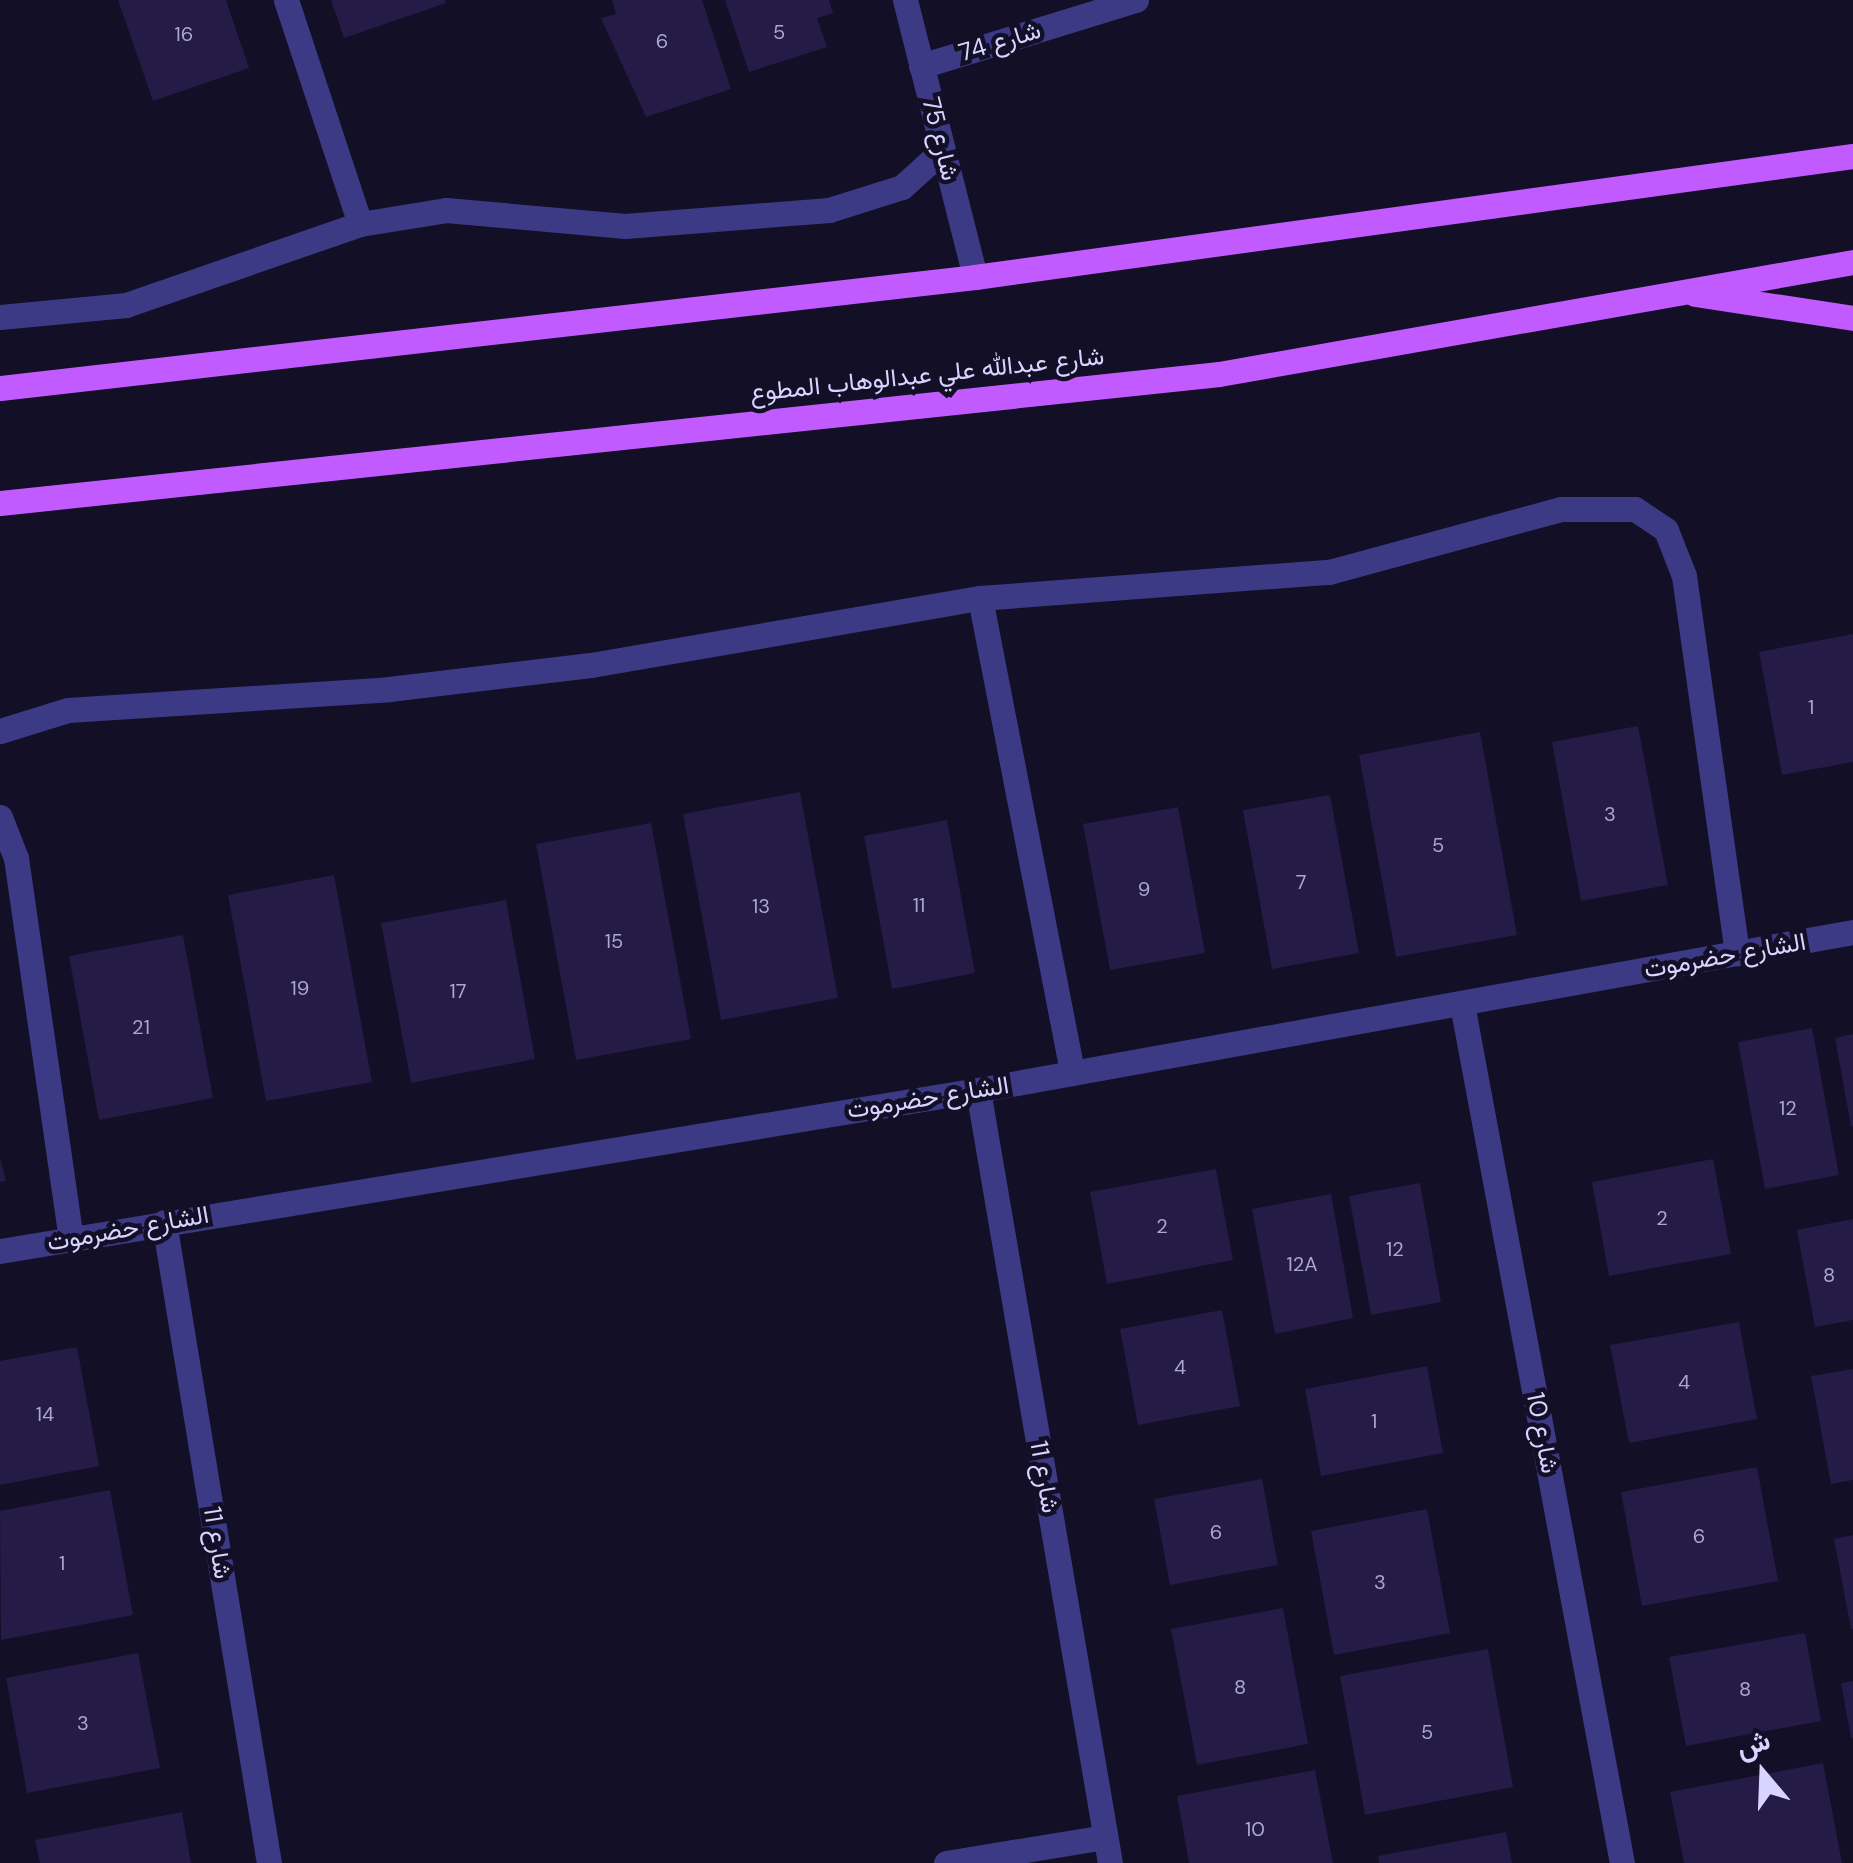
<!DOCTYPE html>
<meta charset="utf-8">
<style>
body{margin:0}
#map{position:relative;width:1853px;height:1863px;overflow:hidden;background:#130f26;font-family:"DM Sans",Vazirmatn,sans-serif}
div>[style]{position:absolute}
.building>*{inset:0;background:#241b47}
.minor>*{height:25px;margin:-12.5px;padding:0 12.5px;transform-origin:12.5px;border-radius:12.5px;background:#3d3a85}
.major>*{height:25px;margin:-12.5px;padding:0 12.5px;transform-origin:12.5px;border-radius:12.5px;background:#c25bff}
span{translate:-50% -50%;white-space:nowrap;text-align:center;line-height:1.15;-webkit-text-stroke:9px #130f26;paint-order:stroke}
.number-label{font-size:20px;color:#aca6d1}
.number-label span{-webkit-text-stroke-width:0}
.street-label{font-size:25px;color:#d9d4ff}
.north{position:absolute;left:1713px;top:1723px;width:100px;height:100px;-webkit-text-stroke:8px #130f26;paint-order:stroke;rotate:341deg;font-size:28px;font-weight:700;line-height:40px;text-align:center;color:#d9d4ff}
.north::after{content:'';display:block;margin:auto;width:35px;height:45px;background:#d9d4ff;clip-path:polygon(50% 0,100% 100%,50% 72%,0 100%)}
</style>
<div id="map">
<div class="building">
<div style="clip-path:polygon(118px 0,226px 0,249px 68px,153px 101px)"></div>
<div style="clip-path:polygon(331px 0,445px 0,446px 3px,344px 38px)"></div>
<div style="clip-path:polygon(612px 0,702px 0,731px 89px,646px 117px,601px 18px,616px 14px)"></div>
<div style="clip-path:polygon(725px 0,829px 0,833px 13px,817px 18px,827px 47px,749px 72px)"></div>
<div style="clip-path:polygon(1853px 634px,1853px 762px,1782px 775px,1759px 652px)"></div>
<div style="clip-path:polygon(1638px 726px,1668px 885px,1581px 901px,1552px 742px)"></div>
<div style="clip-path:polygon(1480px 732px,1517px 935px,1396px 957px,1359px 755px)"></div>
<div style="clip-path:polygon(800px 792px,838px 998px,721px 1020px,683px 814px)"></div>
<div style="clip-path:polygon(1330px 795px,1359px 953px,1272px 969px,1243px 810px)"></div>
<div style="clip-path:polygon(1178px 807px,1205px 953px,1110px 970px,1083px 824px)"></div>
<div style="clip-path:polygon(947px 820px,975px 973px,892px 989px,864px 836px)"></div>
<div style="clip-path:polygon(651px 823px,691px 1039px,576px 1060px,536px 844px)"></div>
<div style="clip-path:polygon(334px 875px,372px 1082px,266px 1101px,228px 895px)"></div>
<div style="clip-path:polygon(506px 900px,535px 1059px,411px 1083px,381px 923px)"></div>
<div style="clip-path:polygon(183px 935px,213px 1098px,99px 1120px,69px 956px)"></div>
<div style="clip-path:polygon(1812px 1028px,1839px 1175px,1765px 1189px,1738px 1042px)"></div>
<div style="clip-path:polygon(1853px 1034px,1853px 1126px,1851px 1126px,1835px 1038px)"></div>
<div style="clip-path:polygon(0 1158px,6px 1181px,0 1182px)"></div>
<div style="clip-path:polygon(1713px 1159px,1731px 1254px,1609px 1276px,1592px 1182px)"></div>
<div style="clip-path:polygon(1216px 1169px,1233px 1260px,1107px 1284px,1090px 1192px)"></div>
<div style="clip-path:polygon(1420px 1183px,1441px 1302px,1371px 1315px,1349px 1196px)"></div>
<div style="clip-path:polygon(1331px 1194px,1353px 1318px,1275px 1334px,1252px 1209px)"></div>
<div style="clip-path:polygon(1853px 1219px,1853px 1320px,1815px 1327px,1797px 1230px)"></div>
<div style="clip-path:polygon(1222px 1310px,1240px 1406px,1138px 1425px,1120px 1329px)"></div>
<div style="clip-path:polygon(1739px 1322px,1757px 1419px,1629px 1443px,1610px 1345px)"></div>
<div style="clip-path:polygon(77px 1347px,99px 1466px,0 1485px,0 1361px)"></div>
<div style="clip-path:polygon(1427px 1366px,1443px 1453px,1321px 1476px,1305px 1389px)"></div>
<div style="clip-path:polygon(1853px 1369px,1853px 1480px,1831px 1484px,1811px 1376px)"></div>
<div style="clip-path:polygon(1757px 1467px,1778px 1581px,1642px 1606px,1621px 1492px)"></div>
<div style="clip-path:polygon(1262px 1479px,1278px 1565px,1170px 1585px,1154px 1499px)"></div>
<div style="clip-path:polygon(110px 1490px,133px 1615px,1px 1640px,0 1511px)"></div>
<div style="clip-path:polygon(1427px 1509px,1450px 1633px,1334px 1655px,1311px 1531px)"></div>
<div style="clip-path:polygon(1853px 1535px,1853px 1629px,1851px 1629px,1834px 1539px)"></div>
<div style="clip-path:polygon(1283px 1608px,1308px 1744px,1197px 1765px,1171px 1629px)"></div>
<div style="clip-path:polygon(1805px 1633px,1821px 1721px,1686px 1746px,1669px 1657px)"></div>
<div style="clip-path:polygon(1488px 1649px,1513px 1787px,1365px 1815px,1340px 1676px)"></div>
<div style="clip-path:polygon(138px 1653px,160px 1768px,27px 1793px,6px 1678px)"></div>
<div style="clip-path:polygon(1853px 1681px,1853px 1738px,1851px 1738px,1841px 1683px)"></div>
<div style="clip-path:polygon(1823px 1763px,1842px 1863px,1684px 1863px,1670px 1792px)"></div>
<div style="clip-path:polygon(1315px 1770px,1333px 1863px,1189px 1863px,1177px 1796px)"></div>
<div style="clip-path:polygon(182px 1812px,191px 1863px,40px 1863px,35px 1840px)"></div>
<div style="clip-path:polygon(1506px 1832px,1512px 1863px,1379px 1863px,1378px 1856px)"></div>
</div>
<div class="minor">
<div style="left:286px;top:0;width:236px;rotate:71.7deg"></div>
<div style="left:905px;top:0;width:286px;rotate:75.8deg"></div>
<div style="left:921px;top:66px;width:225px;rotate:-17.1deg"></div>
<div style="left:0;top:317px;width:127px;rotate:-5.4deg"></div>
<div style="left:126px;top:305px;width:248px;rotate:-19.1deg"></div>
<div style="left:360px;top:224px;width:87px;rotate:-9.2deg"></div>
<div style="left:446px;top:210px;width:180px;rotate:5.1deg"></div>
<div style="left:625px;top:226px;width:205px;rotate:-4.5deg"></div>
<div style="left:829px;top:210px;width:77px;rotate:-17.5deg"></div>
<div style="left:902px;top:187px;width:55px;rotate:-42.1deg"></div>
<div style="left:980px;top:598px;width:484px;rotate:79deg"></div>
<div style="left:0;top:731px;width:71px;rotate:-17.2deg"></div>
<div style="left:68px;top:710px;width:322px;rotate:-3.7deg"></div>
<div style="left:389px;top:689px;width:203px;rotate:-6.8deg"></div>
<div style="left:591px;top:665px;width:395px;rotate:-9.8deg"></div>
<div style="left:980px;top:598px;width:350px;rotate:-4.3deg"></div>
<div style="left:1329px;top:572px;width:240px;rotate:-15.2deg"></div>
<div style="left:1561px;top:509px;width:74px"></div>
<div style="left:1635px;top:509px;width:37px;rotate:34deg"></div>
<div style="left:1666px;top:530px;width:49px;rotate:68.6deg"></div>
<div style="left:1684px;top:576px;width:381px;rotate:82deg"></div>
<div style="left:0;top:817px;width:44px;rotate:68.7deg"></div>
<div style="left:16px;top:858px;width:385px;rotate:81.8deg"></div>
<div style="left:1462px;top:1004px;width:874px;rotate:79.45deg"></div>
<div style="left:978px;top:1090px;width:784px;rotate:80.31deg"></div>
<div style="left:164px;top:1222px;width:650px;rotate:80.7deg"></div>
<div style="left:0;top:1251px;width:991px;rotate:-9.35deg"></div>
<div style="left:978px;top:1090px;width:889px;rotate:-10.24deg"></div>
<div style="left:946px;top:1863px;width:161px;rotate:-9.3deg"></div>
</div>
<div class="major">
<div style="left:1695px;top:294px;width:160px;rotate:8.6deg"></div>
<div style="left:0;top:388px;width:981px;rotate:-6.49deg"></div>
<div style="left:975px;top:277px;width:886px;rotate:-7.85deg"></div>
<div style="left:0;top:503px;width:1226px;rotate:-6.04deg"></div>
<div style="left:1219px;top:374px;width:644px;rotate:-10.02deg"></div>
</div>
<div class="number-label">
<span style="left:779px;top:32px">5</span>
<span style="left:184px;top:34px">16</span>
<span style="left:662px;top:41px">6</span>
<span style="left:1811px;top:707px">1</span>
<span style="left:1610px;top:814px">3</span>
<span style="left:1438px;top:845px">5</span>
<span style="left:1301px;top:882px">7</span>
<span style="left:1144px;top:889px">9</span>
<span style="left:919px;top:905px">11</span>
<span style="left:761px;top:906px">13</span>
<span style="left:614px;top:941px">15</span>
<span style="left:300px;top:988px">19</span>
<span style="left:458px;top:991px">17</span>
<span style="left:141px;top:1027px">21</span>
<span style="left:1788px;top:1108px">12</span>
<span style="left:1662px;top:1218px">2</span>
<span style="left:1162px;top:1226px">2</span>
<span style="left:1395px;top:1249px">12</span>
<span style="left:1302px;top:1264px">12A</span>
<span style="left:1829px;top:1275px">8</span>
<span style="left:1180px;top:1367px">4</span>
<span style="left:1684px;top:1382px">4</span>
<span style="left:45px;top:1414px">14</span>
<span style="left:1374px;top:1421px">1</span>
<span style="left:1216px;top:1532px">6</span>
<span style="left:1699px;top:1536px">6</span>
<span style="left:62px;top:1563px">1</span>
<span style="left:1380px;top:1582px">3</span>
<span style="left:1240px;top:1687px">8</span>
<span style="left:1745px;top:1689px">8</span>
<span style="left:83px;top:1723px">3</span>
<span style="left:1427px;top:1732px">5</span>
<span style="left:1255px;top:1829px">10</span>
</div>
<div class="street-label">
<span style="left:1000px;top:42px;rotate:-17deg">شارع 74</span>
<span style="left:940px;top:139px;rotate:76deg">شارع 75</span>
<span style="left:927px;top:375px;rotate:-6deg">شارع عبدالله علي عبدالوهاب المطوع</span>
<span style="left:1725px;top:956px;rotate:-10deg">الشارع حضرموت</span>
<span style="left:928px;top:1098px;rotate:-9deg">الشارع حضرموت</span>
<span style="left:128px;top:1229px;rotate:-10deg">الشارع حضرموت</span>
<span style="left:1542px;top:1433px;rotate:79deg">شارع 10</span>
<span style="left:1044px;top:1477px;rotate:80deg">شارع 11</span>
<span style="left:217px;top:1543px;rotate:81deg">شارع 11</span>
</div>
<div class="north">ش</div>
</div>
